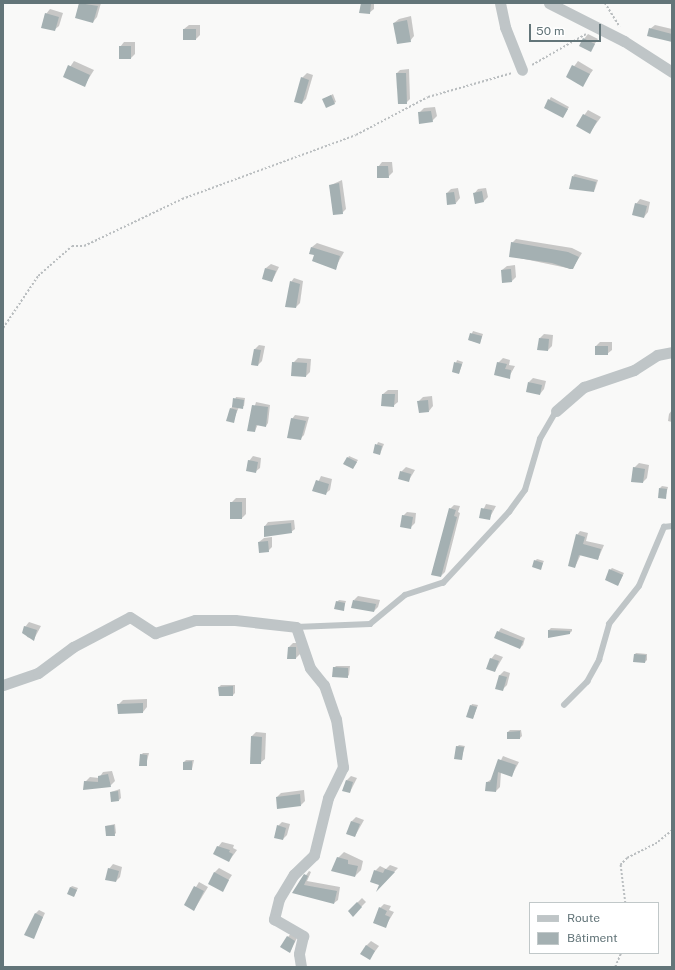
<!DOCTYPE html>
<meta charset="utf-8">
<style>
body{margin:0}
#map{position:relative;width:675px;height:970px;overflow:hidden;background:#f9f9f8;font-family:"Public Sans",sans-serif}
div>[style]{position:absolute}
.shadow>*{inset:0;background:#0003}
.building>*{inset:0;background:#a4b0b2}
.path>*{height:1.5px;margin-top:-0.75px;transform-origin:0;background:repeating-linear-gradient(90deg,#babec0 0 2px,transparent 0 4px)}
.lane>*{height:5.5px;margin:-2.75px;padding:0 2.75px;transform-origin:2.75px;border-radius:2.75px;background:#bfc5c7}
.street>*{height:11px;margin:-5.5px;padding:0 5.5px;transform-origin:5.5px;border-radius:5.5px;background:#bfc5c7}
span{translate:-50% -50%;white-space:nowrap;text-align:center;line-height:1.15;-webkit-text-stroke:4px #fff;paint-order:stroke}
.frame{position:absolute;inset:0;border:4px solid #637579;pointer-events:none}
.legend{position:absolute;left:529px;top:902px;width:130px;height:52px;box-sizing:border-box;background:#fff;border:1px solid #c1c8c9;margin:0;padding:5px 7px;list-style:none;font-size:12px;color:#637579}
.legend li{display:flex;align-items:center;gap:8px;height:20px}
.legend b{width:20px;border:1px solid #c1c8c9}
.scale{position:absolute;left:529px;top:24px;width:72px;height:18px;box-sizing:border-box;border:2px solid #637579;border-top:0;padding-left:5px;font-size:12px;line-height:14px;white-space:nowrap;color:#637579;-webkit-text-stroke:3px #fff;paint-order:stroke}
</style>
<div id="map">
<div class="shadow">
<div style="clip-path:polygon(80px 3px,101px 3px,97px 17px,93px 22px,76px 17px)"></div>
<div style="clip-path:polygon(362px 3px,374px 3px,374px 9px,369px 13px)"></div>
<div style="clip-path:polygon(50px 9px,63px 13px,59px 26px,54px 30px,46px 14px)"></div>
<div style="clip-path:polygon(411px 16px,414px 36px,410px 41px,394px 23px,399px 19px)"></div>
<div style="clip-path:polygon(189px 25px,200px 25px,200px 35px,196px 39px,184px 29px)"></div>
<div style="clip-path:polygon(655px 25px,672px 29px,672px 41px,650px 29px)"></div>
<div style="clip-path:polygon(588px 34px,598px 39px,590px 51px,584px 39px)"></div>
<div style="clip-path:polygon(124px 42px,135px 42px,135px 54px,131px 58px,120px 47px)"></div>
<div style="clip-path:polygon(74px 61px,94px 70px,84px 86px,64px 76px)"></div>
<div style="clip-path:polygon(578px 61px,593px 70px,582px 85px,567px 76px)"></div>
<div style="clip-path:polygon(409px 69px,410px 99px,406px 103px,397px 73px,400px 70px)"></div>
<div style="clip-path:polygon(307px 73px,313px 75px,306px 99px,302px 103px,302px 78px)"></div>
<div style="clip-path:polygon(333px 94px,336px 102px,334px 103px,324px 99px)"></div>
<div style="clip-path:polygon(551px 97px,569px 107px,563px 117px,545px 107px)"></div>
<div style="clip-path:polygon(435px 107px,437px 116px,432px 121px,419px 113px,424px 108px)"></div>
<div style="clip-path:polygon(588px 110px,601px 117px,590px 132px,577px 125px)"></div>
<div style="clip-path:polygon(382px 162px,392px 162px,393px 172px,388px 177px,378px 167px)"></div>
<div style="clip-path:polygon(575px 174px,598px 180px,595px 189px,593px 191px,573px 176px)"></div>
<div style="clip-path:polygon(342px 180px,346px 209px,342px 213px,331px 185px)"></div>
<div style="clip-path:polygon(458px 188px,460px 198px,456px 203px,447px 193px,451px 189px)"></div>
<div style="clip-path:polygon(486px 188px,488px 197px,484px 201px,476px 203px,474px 194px,478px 189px)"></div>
<div style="clip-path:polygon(640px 199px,650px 202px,648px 212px,644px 217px,636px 204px)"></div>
<div style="clip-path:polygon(516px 239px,572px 248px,582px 253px,572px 269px,510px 256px,512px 243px)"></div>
<div style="clip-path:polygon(317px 243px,344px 252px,335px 268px,315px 255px,312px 247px)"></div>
<div style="clip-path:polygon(271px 264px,279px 267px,272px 281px,266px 268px)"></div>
<div style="clip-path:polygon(515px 265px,516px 277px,512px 281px,502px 270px,507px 266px)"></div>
<div style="clip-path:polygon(294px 278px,303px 281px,300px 303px,296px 307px,291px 282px)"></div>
<div style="clip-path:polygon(473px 331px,483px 334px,480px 343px,469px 340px)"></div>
<div style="clip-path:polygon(544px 334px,553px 335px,552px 346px,548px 350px,540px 338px)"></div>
<div style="clip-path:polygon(600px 342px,612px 342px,612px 350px,607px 354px,596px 346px)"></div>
<div style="clip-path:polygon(259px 345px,265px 346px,262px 361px,258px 365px,255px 349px)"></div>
<div style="clip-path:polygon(298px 358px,311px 359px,310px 372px,306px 376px,293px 363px)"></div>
<div style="clip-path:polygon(503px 358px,510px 360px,509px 365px,515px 366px,509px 377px,498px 363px)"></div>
<div style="clip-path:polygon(457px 360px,463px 362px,459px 373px,453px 372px)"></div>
<div style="clip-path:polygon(533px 378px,546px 381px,544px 389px,540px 394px,529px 382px)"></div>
<div style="clip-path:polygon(388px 390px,398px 390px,398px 402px,393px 406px,382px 405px,383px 394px)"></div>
<div style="clip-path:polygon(432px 396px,433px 406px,429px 411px,418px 402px,423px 397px)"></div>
<div style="clip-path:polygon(236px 397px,245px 398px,244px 406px,239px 407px,233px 421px,231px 409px)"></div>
<div style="clip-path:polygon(256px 402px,270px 405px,268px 423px,266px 426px,258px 424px,255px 431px,248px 430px)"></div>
<div style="clip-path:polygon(672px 410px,672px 422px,668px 421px,669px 414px)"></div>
<div style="clip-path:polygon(295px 415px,309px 417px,304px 435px,301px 438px,292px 419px)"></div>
<div style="clip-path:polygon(378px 442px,384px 444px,380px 454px,374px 452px)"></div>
<div style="clip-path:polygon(253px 456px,261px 458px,260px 468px,255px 472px,249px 461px)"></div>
<div style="clip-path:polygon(349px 456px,358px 460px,353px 468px,348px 458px)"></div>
<div style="clip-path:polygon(639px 463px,649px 465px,647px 478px,643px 482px,634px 468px)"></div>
<div style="clip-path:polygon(406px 467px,415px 470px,409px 480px,401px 472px)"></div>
<div style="clip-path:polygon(321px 476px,332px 479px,330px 490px,325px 494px,314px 491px)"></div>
<div style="clip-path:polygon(662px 486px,668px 487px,665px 498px,660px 488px)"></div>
<div style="clip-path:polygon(236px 498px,246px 498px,246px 514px,242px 518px,231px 503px)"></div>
<div style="clip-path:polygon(486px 504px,496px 506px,489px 519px,480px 517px)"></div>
<div style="clip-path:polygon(454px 505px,460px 506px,458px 512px,460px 513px,445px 572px,441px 576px,450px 509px)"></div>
<div style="clip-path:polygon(407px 512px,416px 513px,415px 523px,410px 528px,403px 516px)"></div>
<div style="clip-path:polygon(294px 520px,295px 529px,291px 532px,265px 535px,265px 526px,268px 522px)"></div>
<div style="clip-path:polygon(580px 531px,588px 533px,586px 541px,604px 545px,598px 559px,581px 554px,575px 567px,577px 535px)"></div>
<div style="clip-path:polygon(272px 537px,272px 547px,268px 551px,259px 542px,264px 538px)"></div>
<div style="clip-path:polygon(537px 559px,544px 561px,540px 569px,535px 561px)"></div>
<div style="clip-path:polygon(612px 568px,624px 573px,618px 585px,610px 570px)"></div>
<div style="clip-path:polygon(358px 596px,380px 600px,378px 607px,374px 611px,354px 600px)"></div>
<div style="clip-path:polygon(339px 600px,346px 601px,343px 610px,337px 602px)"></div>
<div style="clip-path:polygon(29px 622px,41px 626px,34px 639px,27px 637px,25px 627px)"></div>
<div style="clip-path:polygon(501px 628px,525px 638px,523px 645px,520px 648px,495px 637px)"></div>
<div style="clip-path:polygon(551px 628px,572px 629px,572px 631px,570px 633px,549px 630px)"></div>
<div style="clip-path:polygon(293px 643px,300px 643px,300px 654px,296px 658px,288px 658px,289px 647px)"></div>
<div style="clip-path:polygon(636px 653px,647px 654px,647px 660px,645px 662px,634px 655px)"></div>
<div style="clip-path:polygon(495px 654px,503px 657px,495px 671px,491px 659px)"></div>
<div style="clip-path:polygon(336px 666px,350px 666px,349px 675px,347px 677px,334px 668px)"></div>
<div style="clip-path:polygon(504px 671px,510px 673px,507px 685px,502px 690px,500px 675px)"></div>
<div style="clip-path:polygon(221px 685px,235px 685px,235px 693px,233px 695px,219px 687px)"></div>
<div style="clip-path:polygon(147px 699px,147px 707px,143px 712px,119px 704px,123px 700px)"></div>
<div style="clip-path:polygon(472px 704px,478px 705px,473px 718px,471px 706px)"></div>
<div style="clip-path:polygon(510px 730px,521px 730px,522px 736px,520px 738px,508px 732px)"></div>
<div style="clip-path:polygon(256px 732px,266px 733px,265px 759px,260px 763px,252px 736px)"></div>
<div style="clip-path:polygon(459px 745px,465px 746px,461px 759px,457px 747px)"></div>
<div style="clip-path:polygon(143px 753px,149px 753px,146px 765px,141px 755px)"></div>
<div style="clip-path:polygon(503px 756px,519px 762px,512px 775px,501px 772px,500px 787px,496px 791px,487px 782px,492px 779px)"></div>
<div style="clip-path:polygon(186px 760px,194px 760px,192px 769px,184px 762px)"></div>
<div style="clip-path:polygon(112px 771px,115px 781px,110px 786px,85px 782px,90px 777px,99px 778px,103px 772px)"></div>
<div style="clip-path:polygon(351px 776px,357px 778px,350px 792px,347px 780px)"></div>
<div style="clip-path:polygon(120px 789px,121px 798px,119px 800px,111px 792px)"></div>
<div style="clip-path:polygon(304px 790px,305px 801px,301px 805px,277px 797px,281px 793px)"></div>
<div style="clip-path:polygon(356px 817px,364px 820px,355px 836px,352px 821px)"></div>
<div style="clip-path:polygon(282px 822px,290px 824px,287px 835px,283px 839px,278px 826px)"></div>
<div style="clip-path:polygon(115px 824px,116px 833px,114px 835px,106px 826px)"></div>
<div style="clip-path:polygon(222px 842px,234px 845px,233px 848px,237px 850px,229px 861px,218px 847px)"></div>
<div style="clip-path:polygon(344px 852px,363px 861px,361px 870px,355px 876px,338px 858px)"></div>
<div style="clip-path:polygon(113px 864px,122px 867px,120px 877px,116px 881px,109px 869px)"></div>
<div style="clip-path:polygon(390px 865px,398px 868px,379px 888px,380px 884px,375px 871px,380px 866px,386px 869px)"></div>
<div style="clip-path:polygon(219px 868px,232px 875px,222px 890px,214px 873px)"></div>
<div style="clip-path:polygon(309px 871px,311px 872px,307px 881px,340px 887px,338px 900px,334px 903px,294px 892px)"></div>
<div style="clip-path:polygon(199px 882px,208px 887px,194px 910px,185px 905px)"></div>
<div style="clip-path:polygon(72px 886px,78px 888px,74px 896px,70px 888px)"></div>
<div style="clip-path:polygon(362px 898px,366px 902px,353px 915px,349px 911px)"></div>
<div style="clip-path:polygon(384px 904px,391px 906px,389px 910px,394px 912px,385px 927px,380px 908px)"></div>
<div style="clip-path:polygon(39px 910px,45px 913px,33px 938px,36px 913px)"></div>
<div style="clip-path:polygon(292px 932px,298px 936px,290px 952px,288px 937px)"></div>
<div style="clip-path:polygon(371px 941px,379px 946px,370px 958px,366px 946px)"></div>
</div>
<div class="building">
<div style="clip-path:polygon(79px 3px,98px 6px,93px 23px,75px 18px)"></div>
<div style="clip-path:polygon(361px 3px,371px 3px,370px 14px,359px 13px)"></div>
<div style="clip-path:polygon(45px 13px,59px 17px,55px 31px,41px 28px)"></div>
<div style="clip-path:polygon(407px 20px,411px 42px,397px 44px,393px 23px)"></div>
<div style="clip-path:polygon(649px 28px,672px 34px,672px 42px,647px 36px)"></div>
<div style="clip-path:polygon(183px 29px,196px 29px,196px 40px,183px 40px)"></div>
<div style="clip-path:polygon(583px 38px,595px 44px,591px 52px,579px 46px)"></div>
<div style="clip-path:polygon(119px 46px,131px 46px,131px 59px,119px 59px)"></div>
<div style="clip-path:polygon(68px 65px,90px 75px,85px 87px,63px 77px)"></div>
<div style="clip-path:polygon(572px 65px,590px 74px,583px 87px,566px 77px)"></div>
<div style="clip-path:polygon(396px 73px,406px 73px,407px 104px,398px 104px)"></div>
<div style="clip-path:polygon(301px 77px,309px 80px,302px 104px,294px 102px)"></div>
<div style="clip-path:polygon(331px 95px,335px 104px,326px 108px,322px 99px)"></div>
<div style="clip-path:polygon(548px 99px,568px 109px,563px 118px,544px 108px)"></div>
<div style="clip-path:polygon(431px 111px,433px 122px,419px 124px,418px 112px)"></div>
<div style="clip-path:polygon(583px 114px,597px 121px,590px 134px,576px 126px)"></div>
<div style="clip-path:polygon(377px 166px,388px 166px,389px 178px,377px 178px)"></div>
<div style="clip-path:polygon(572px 176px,596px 182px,594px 192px,569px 189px)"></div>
<div style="clip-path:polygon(339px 183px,343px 214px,333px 215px,329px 185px)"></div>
<div style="clip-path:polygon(482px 191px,484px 202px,475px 204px,473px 193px)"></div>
<div style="clip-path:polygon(454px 192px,456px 204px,447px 205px,446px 193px)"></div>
<div style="clip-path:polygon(635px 203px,647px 206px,644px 218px,632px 215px)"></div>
<div style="clip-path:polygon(511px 242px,568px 252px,579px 257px,573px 269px,570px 269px,552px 263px,509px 257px)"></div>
<div style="clip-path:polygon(311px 247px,340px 256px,336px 270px,312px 261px,314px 255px,309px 254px)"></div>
<div style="clip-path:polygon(265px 268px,276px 271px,272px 282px,262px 279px)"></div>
<div style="clip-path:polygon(511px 269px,512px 282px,502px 283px,501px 270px)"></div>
<div style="clip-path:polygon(290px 281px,300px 284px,296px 308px,285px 307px)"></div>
<div style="clip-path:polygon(470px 333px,482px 336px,480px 344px,468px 340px)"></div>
<div style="clip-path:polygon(539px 338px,549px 339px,548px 351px,537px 350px)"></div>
<div style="clip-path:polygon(595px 346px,608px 346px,608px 355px,595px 355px)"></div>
<div style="clip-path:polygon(254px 349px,261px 350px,258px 366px,251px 365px)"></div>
<div style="clip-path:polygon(292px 362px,307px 363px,306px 377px,291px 376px)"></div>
<div style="clip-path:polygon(454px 362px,462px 364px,459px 374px,452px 372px)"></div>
<div style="clip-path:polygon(497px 362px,507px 364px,505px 369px,511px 370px,510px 379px,494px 375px)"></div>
<div style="clip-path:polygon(528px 382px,542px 385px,540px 395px,526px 392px)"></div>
<div style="clip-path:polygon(382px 394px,395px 394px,394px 407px,381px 406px)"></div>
<div style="clip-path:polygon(233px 398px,244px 400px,243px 409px,232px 407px)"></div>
<div style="clip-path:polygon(428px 400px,429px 412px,419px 413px,417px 401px)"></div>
<div style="clip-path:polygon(252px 405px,268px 407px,266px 427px,256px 425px,255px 432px,247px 431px)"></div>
<div style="clip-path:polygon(230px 408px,237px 410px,234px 423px,226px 421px)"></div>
<div style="clip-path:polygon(291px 418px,306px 421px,301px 440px,287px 438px)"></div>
<div style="clip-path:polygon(375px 444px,382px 446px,380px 455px,373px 453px)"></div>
<div style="clip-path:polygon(347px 457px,357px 462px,353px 469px,343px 464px)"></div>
<div style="clip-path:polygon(248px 460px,258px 462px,256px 473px,246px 471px)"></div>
<div style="clip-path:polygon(633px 467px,645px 469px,643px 483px,631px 482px)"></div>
<div style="clip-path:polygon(400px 471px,411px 474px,409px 482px,398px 479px)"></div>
<div style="clip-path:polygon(316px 480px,329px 484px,326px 495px,312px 491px)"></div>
<div style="clip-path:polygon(659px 488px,667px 489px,666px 499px,658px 498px)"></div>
<div style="clip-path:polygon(230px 502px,242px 502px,242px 519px,230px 519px)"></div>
<div style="clip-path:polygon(449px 508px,456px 510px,454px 516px,457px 517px,441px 577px,431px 575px)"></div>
<div style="clip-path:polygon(481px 508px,492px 510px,490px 520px,479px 518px)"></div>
<div style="clip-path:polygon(402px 515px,413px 517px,411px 529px,400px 527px)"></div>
<div style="clip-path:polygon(291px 523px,292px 533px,264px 537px,264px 526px)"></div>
<div style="clip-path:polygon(576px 534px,585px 537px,583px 544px,601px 549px,598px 560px,579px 555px,575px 568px,568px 566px)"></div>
<div style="clip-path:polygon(268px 541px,269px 552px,259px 553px,258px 542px)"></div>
<div style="clip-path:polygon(534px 560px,543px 563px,541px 570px,532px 567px)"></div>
<div style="clip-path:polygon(609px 569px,623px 575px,618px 586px,605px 580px)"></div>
<div style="clip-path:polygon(353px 600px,376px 604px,374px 612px,351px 608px)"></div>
<div style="clip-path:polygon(336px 601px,345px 603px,344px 611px,334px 609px)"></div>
<div style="clip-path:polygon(24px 626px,37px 630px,34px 641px,22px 633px)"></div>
<div style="clip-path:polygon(548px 630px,570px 631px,570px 634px,548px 638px)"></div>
<div style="clip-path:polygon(497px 631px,523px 641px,520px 649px,494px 638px)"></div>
<div style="clip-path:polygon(288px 647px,296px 647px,296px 659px,287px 659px)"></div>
<div style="clip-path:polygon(634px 654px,646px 655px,645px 663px,633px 662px)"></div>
<div style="clip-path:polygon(490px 658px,499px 661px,495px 672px,486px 669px)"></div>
<div style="clip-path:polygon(333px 667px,348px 668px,348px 678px,332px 677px)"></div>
<div style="clip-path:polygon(499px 675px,507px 677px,503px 691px,495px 689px)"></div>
<div style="clip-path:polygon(233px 686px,233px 696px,219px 696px,218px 687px)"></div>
<div style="clip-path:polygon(143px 703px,143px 713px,118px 714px,117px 704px)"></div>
<div style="clip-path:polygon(470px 705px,477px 707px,473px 719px,466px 717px)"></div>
<div style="clip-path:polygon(520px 731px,520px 739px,507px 739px,507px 732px)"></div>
<div style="clip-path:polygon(251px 736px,262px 737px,261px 764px,250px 764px)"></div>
<div style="clip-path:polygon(456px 746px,464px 747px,462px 760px,454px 759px)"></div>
<div style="clip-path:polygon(140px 754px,147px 755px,147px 766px,139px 766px)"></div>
<div style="clip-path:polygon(498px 759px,516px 765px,512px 777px,498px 772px,496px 792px,485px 791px,486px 782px,490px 782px)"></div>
<div style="clip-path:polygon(192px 761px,192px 770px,183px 770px,183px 762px)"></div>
<div style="clip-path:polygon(108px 774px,111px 787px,83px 790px,84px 781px,98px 782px,98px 776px)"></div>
<div style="clip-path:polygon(346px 780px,353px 782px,350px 793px,342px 791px)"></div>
<div style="clip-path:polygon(118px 791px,119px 801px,111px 802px,110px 792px)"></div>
<div style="clip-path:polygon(300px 794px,301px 806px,277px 809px,276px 797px)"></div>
<div style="clip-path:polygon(351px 821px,360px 824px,355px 837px,346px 834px)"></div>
<div style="clip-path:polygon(114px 825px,115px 836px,106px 836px,105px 826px)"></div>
<div style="clip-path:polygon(277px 825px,286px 828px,283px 840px,274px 838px)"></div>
<div style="clip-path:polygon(217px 846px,230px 850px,229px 852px,233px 854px,229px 862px,213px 854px)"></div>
<div style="clip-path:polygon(337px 857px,348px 860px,348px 864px,358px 866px,355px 877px,331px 871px)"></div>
<div style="clip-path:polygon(108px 868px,119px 871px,116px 882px,105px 880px)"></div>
<div style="clip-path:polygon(385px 869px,395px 872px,376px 892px,379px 885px,370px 882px,374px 870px,383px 873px)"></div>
<div style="clip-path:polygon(214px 872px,229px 880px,223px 892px,208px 884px)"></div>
<div style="clip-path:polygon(304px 874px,308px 876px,304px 885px,337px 891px,334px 904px,292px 893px)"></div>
<div style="clip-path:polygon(194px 886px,204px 891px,194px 911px,184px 905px)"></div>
<div style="clip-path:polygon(70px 887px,77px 890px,74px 897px,67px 894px)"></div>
<div style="clip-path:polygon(357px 902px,362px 907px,353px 917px,348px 911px)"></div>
<div style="clip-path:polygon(379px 907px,387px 911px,385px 915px,390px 917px,386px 928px,373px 923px)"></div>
<div style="clip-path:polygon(35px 913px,43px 917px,34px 939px,24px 935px)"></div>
<div style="clip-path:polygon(287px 936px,295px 941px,290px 953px,280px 947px)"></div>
<div style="clip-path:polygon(366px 945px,375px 951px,370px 960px,360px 954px)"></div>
</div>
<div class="path">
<div style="left:605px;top:3px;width:28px;rotate:58deg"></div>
<div style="left:532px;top:65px;width:62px;rotate:-29.9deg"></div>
<div style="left:3px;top:328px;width:63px;rotate:-56.1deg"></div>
<div style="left:38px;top:276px;width:45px;rotate:-41.4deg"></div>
<div style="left:72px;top:246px;width:12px"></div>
<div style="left:84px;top:246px;width:109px;rotate:-25.6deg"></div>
<div style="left:182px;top:199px;width:185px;rotate:-20.2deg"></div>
<div style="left:356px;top:135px;width:81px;rotate:-27.8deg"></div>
<div style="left:428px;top:97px;width:87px;rotate:-15.9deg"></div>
<div style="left:625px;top:903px;width:38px;rotate:-97deg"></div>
<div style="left:620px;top:865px;width:10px;rotate:-45deg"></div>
<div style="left:627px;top:858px;width:31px;rotate:-27deg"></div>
<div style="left:655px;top:844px;width:22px;rotate:-39deg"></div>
<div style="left:615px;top:967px;width:15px;rotate:-67deg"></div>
</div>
<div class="lane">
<div style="left:296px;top:627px;width:74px;rotate:-2.3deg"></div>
<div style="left:370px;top:624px;width:45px;rotate:-39.6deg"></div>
<div style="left:405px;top:595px;width:40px;rotate:-18deg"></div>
<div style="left:443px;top:583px;width:97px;rotate:-47.1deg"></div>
<div style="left:509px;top:512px;width:27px;rotate:-54deg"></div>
<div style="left:525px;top:490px;width:53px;rotate:-73.6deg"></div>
<div style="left:540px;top:439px;width:32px;rotate:-60deg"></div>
<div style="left:564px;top:705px;width:33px;rotate:-45deg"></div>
<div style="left:587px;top:682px;width:25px;rotate:-61deg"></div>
<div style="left:599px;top:660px;width:37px;rotate:-74deg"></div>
<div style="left:609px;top:624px;width:48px;rotate:-51.7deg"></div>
<div style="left:639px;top:586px;width:64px;rotate:-67deg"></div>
<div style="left:664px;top:527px;width:8px;rotate:-7deg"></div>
</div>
<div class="street">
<div style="left:500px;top:3px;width:25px;rotate:78deg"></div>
<div style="left:505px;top:27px;width:46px;rotate:68.4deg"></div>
<div style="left:549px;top:3px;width:84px;rotate:26.9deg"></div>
<div style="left:624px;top:41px;width:57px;rotate:32.9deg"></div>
<div style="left:556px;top:411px;width:37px;rotate:-41deg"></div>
<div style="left:584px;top:387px;width:53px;rotate:-18.8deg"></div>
<div style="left:634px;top:370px;width:27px;rotate:-33deg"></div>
<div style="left:657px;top:355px;width:15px;rotate:-11deg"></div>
<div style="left:3px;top:685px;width:37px;rotate:-19deg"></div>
<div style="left:38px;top:673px;width:44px;rotate:-36.6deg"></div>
<div style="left:73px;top:647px;width:64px;rotate:-27.8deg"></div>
<div style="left:130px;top:617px;width:30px;rotate:33deg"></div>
<div style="left:155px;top:633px;width:42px;rotate:-18deg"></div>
<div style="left:195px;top:620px;width:40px"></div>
<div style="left:235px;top:620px;width:61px;rotate:6.5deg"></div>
<div style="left:296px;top:627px;width:43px;rotate:71.1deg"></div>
<div style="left:310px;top:668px;width:22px;rotate:51deg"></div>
<div style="left:324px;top:685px;width:36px;rotate:71deg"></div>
<div style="left:336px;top:719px;width:49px;rotate:81.7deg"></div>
<div style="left:343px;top:767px;width:34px;rotate:116deg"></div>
<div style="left:328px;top:798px;width:59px;rotate:103.8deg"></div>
<div style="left:314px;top:855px;width:28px;rotate:136deg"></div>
<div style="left:294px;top:874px;width:29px;rotate:121deg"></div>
<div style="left:279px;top:899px;width:21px;rotate:104deg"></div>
<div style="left:274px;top:919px;width:34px;rotate:30deg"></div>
<div style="left:303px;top:936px;width:18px;rotate:103deg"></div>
<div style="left:299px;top:954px;width:13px;rotate:81deg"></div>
</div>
<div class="frame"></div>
<ul class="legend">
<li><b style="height:5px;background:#bfc5c7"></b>Route</li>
<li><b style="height:11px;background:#a4b0b2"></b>Bâtiment</li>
</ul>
<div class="scale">50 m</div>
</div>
